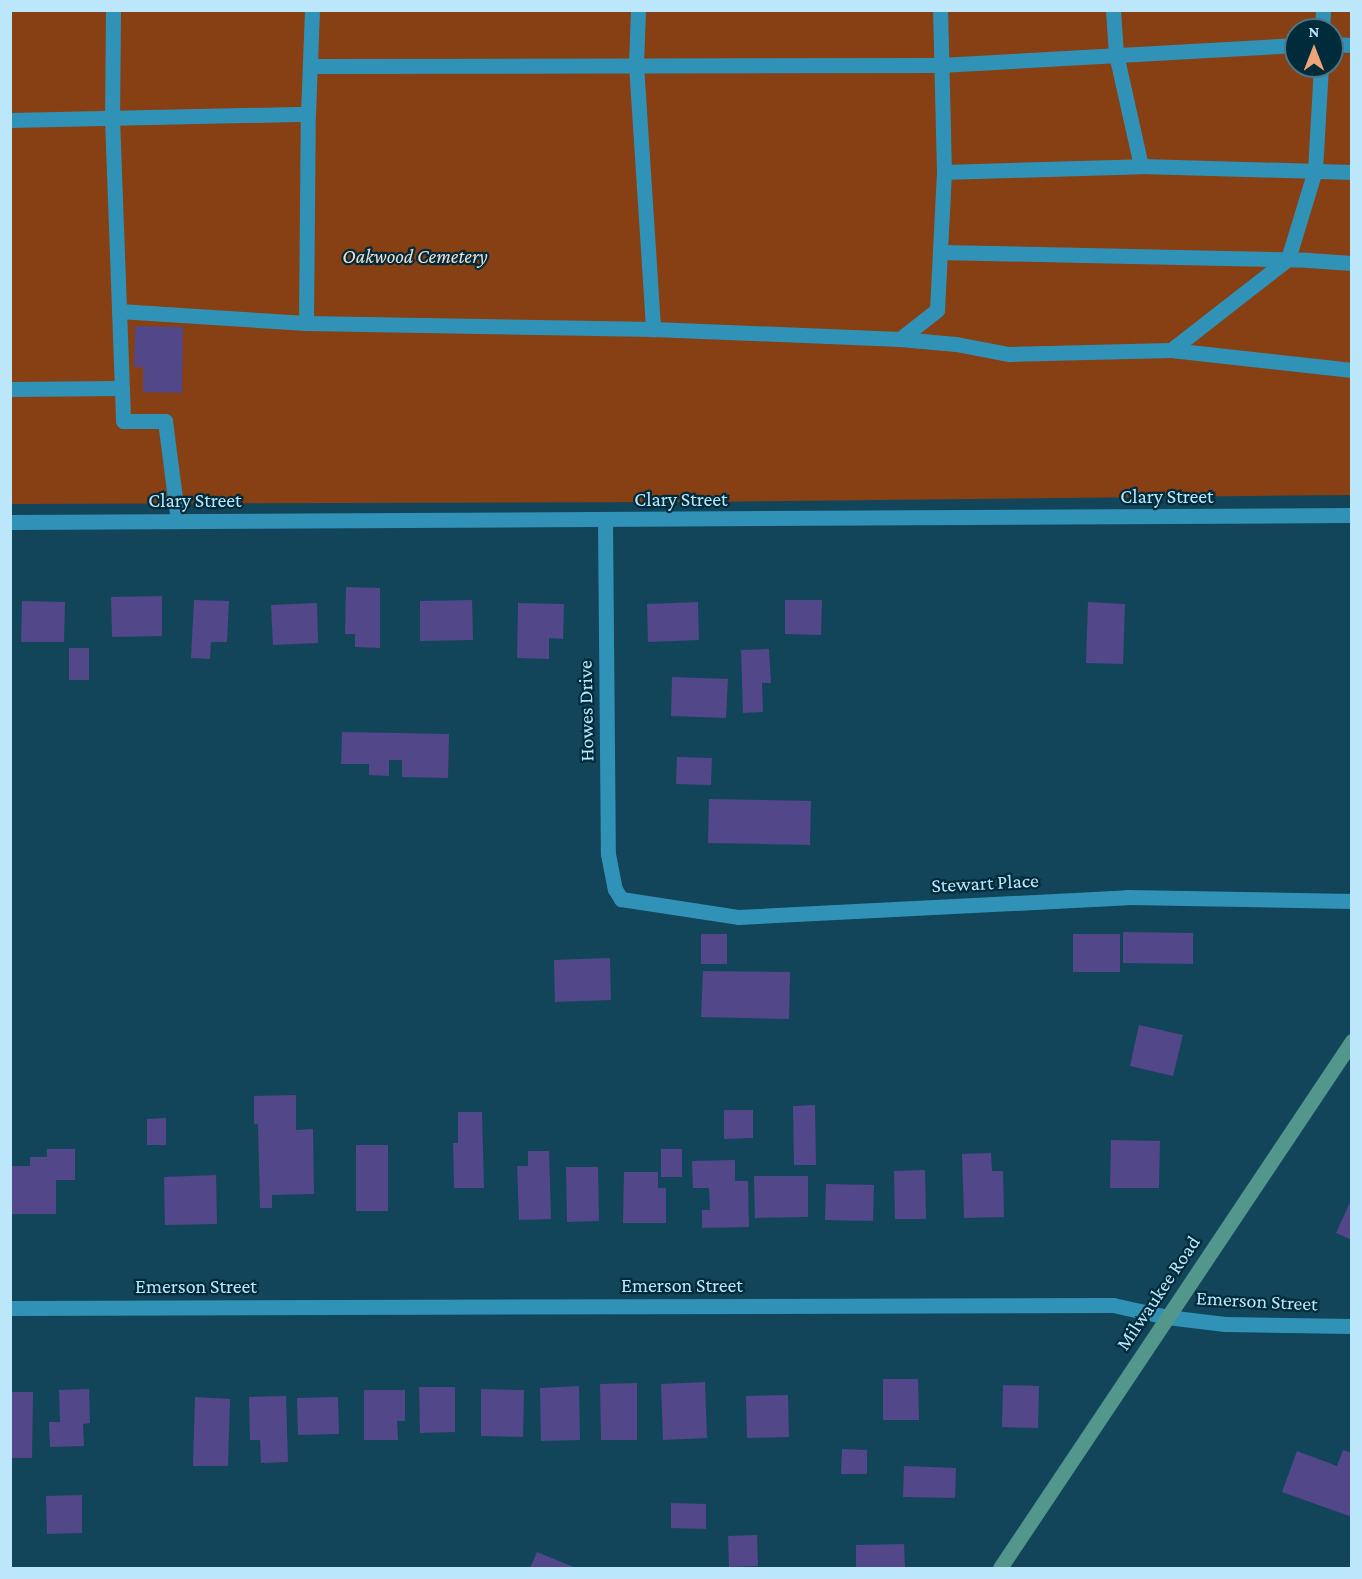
<!DOCTYPE html>
<style>
body{margin:0}
#map{position:relative;width:1362px;height:1579px;overflow:hidden;background:#12455a;font-family:"Crimson Pro",serif}
div>[style]{position:absolute}
.green>*{inset:0;background:#864013}
.building>*{inset:0;background:#524788}
.lane>*{height:15px;margin:-7.5px;padding:0 7.5px;transform-origin:7.5px;border-radius:7.5px;background:#3192b8}
.street>*{height:15px;margin:-7.5px;padding:0 7.5px;transform-origin:7.5px;border-radius:7.5px;background:#3192b8}
.secondary>*{height:15px;margin:-7.5px;padding:0 7.5px;transform-origin:7.5px;border-radius:7.5px;background:#53968c}
span{translate:-50% -50%;white-space:nowrap;text-align:center;line-height:1.15;-webkit-text-stroke:4.5px #002b3a;paint-order:stroke}
.park-label{font-size:20px;color:#f8dccd;font-style:italic}
.street-label{font-size:20px;color:#bce7fb}
.frame{position:absolute;inset:0;border:12px solid #bce7fb;pointer-events:none}
.north{position:absolute;left:1284px;top:18px;width:60px;height:60px;box-sizing:border-box;background:#002b3a;border:2px solid #4b7687;border-radius:50%;rotate:0deg;font-size:16px;font-weight:700;line-height:24px;text-align:center;color:#bce7fb}
.north::after{content:'';display:block;margin:auto;width:21px;height:27px;background:#f0a279;clip-path:polygon(50% 0,100% 100%,50% 72%,0 100%)}
</style>
<div id="map">
<div class="green">
<div style="clip-path:polygon(evenodd,10px 11px,1351px 11px,1351px 495px,695px 502px,11px 504px,10px 11px,1296px 30px,1332px 30px,1332px 66px,1296px 66px,1296px 30px)"></div>
</div>
<div class="building">
<div style="clip-path:polygon(135px 326px,183px 327px,182px 393px,143px 392px,143px 367px,134px 367px)"></div>
<div style="clip-path:polygon(346px 587px,380px 588px,380px 648px,355px 647px,355px 634px,345px 634px)"></div>
<div style="clip-path:polygon(162px 596px,162px 636px,112px 637px,111px 597px)"></div>
<div style="clip-path:polygon(194px 600px,229px 601px,227px 642px,211px 642px,210px 659px,191px 658px)"></div>
<div style="clip-path:polygon(472px 600px,473px 640px,420px 641px,420px 601px)"></div>
<div style="clip-path:polygon(785px 600px,822px 600px,821px 635px,785px 634px)"></div>
<div style="clip-path:polygon(22px 601px,65px 602px,64px 642px,21px 642px)"></div>
<div style="clip-path:polygon(698px 602px,699px 640px,648px 642px,647px 604px)"></div>
<div style="clip-path:polygon(1088px 602px,1125px 604px,1123px 664px,1086px 663px)"></div>
<div style="clip-path:polygon(317px 603px,318px 643px,273px 645px,271px 605px)"></div>
<div style="clip-path:polygon(518px 603px,564px 604px,563px 639px,549px 638px,549px 659px,517px 658px)"></div>
<div style="clip-path:polygon(69px 648px,89px 648px,89px 680px,69px 680px)"></div>
<div style="clip-path:polygon(769px 649px,771px 683px,762px 683px,763px 712px,743px 713px,741px 650px)"></div>
<div style="clip-path:polygon(672px 677px,728px 679px,726px 718px,671px 716px)"></div>
<div style="clip-path:polygon(342px 732px,449px 734px,448px 778px,402px 777px,402px 760px,389px 760px,389px 776px,369px 775px,369px 764px,341px 764px)"></div>
<div style="clip-path:polygon(677px 757px,712px 758px,711px 785px,676px 784px)"></div>
<div style="clip-path:polygon(709px 799px,811px 801px,810px 845px,708px 843px)"></div>
<div style="clip-path:polygon(1123px 932px,1193px 933px,1193px 964px,1123px 963px)"></div>
<div style="clip-path:polygon(701px 934px,727px 934px,727px 964px,701px 964px)"></div>
<div style="clip-path:polygon(1073px 934px,1120px 934px,1120px 972px,1073px 972px)"></div>
<div style="clip-path:polygon(610px 958px,611px 1000px,555px 1002px,554px 960px)"></div>
<div style="clip-path:polygon(703px 971px,790px 972px,789px 1019px,701px 1017px)"></div>
<div style="clip-path:polygon(1139px 1025px,1183px 1035px,1173px 1076px,1130px 1066px)"></div>
<div style="clip-path:polygon(296px 1095px,296px 1130px,313px 1129px,314px 1194px,272px 1195px,272px 1208px,260px 1208px,258px 1124px,254px 1124px,254px 1096px)"></div>
<div style="clip-path:polygon(815px 1105px,816px 1165px,794px 1165px,793px 1106px)"></div>
<div style="clip-path:polygon(724px 1110px,753px 1110px,753px 1138px,724px 1139px)"></div>
<div style="clip-path:polygon(458px 1112px,482px 1112px,484px 1188px,454px 1188px,453px 1143px,458px 1143px)"></div>
<div style="clip-path:polygon(166px 1118px,166px 1145px,147px 1145px,147px 1119px)"></div>
<div style="clip-path:polygon(1111px 1140px,1160px 1141px,1159px 1188px,1110px 1188px)"></div>
<div style="clip-path:polygon(356px 1145px,388px 1145px,388px 1211px,356px 1211px)"></div>
<div style="clip-path:polygon(47px 1149px,75px 1149px,75px 1180px,56px 1180px,56px 1214px,10px 1214px,10px 1166px,30px 1166px,30px 1157px,47px 1157px)"></div>
<div style="clip-path:polygon(661px 1149px,682px 1149px,682px 1177px,661px 1177px)"></div>
<div style="clip-path:polygon(528px 1151px,549px 1151px,551px 1219px,519px 1220px,517px 1166px,528px 1166px)"></div>
<div style="clip-path:polygon(991px 1153px,992px 1171px,1003px 1171px,1004px 1217px,964px 1218px,962px 1154px)"></div>
<div style="clip-path:polygon(735px 1160px,735px 1181px,748px 1181px,749px 1227px,702px 1228px,702px 1210px,710px 1210px,709px 1188px,693px 1188px,692px 1161px)"></div>
<div style="clip-path:polygon(566px 1167px,598px 1167px,599px 1221px,567px 1222px)"></div>
<div style="clip-path:polygon(925px 1170px,926px 1219px,895px 1219px,894px 1171px)"></div>
<div style="clip-path:polygon(624px 1172px,658px 1172px,658px 1188px,666px 1188px,666px 1223px,623px 1223px)"></div>
<div style="clip-path:polygon(216px 1175px,217px 1224px,165px 1225px,164px 1177px)"></div>
<div style="clip-path:polygon(754px 1176px,808px 1176px,808px 1217px,755px 1218px)"></div>
<div style="clip-path:polygon(826px 1184px,874px 1185px,873px 1221px,825px 1220px)"></div>
<div style="clip-path:polygon(1352px 1198px,1352px 1240px,1336px 1233px)"></div>
<div style="clip-path:polygon(883px 1379px,918px 1379px,919px 1420px,883px 1420px)"></div>
<div style="clip-path:polygon(705px 1382px,707px 1438px,663px 1440px,661px 1384px)"></div>
<div style="clip-path:polygon(637px 1383px,637px 1440px,601px 1440px,600px 1384px)"></div>
<div style="clip-path:polygon(1003px 1385px,1039px 1386px,1038px 1428px,1002px 1427px)"></div>
<div style="clip-path:polygon(579px 1386px,580px 1440px,541px 1441px,540px 1388px)"></div>
<div style="clip-path:polygon(419px 1387px,455px 1387px,455px 1432px,420px 1433px)"></div>
<div style="clip-path:polygon(89px 1389px,90px 1423px,83px 1424px,84px 1446px,50px 1447px,49px 1422px,60px 1422px,59px 1390px)"></div>
<div style="clip-path:polygon(481px 1389px,524px 1390px,523px 1437px,481px 1436px)"></div>
<div style="clip-path:polygon(364px 1390px,405px 1390px,405px 1421px,397px 1421px,398px 1440px,364px 1440px)"></div>
<div style="clip-path:polygon(10px 1392px,33px 1392px,32px 1458px,10px 1458px)"></div>
<div style="clip-path:polygon(788px 1395px,789px 1437px,747px 1438px,746px 1396px)"></div>
<div style="clip-path:polygon(286px 1396px,288px 1462px,261px 1463px,260px 1440px,250px 1440px,249px 1397px)"></div>
<div style="clip-path:polygon(195px 1397px,230px 1399px,228px 1466px,193px 1466px)"></div>
<div style="clip-path:polygon(338px 1397px,339px 1434px,298px 1435px,297px 1398px)"></div>
<div style="clip-path:polygon(842px 1449px,867px 1450px,867px 1474px,841px 1474px)"></div>
<div style="clip-path:polygon(1343px 1450px,1352px 1453px,1352px 1517px,1282px 1492px,1297px 1451px,1337px 1466px)"></div>
<div style="clip-path:polygon(904px 1466px,956px 1468px,955px 1498px,903px 1497px)"></div>
<div style="clip-path:polygon(82px 1495px,82px 1533px,47px 1534px,46px 1496px)"></div>
<div style="clip-path:polygon(671px 1503px,706px 1504px,706px 1529px,671px 1528px)"></div>
<div style="clip-path:polygon(757px 1535px,758px 1566px,729px 1567px,728px 1536px)"></div>
<div style="clip-path:polygon(904px 1544px,905px 1568px,856px 1568px,856px 1545px)"></div>
<div style="clip-path:polygon(537px 1552px,576px 1568px,530px 1568px)"></div>
</div>
<div class="lane">
<div style="left:113px;top:10px;width:108px;rotate:90.5deg"></div>
<div style="left:112px;top:118px;width:303px;rotate:87.9deg"></div>
<div style="left:123px;top:421px;width:42px"></div>
<div style="left:165px;top:421px;width:101px;rotate:82.6deg"></div>
<div style="left:638px;top:10px;width:54px;rotate:92.1deg"></div>
<div style="left:636px;top:64px;width:266px;rotate:86.3deg"></div>
<div style="left:1113px;top:10px;width:44px;rotate:86.1deg"></div>
<div style="left:1116px;top:54px;width:115px;rotate:77.4deg"></div>
<div style="left:1322px;top:30px;width:20px;rotate:-87deg"></div>
<div style="left:1332px;top:44px;width:20px;rotate:3deg"></div>
<div style="left:310px;top:66px;width:630px;rotate:-0.09deg"></div>
<div style="left:940px;top:65px;width:357px;rotate:-3.2deg"></div>
<div style="left:10px;top:120px;width:298px;rotate:-1.2deg"></div>
<div style="left:944px;top:172px;width:197px;rotate:-1.7deg"></div>
<div style="left:1141px;top:166px;width:211px;rotate:1.6deg"></div>
<div style="left:940px;top:252px;width:368px;rotate:1.2deg"></div>
<div style="left:1308px;top:260px;width:44px;rotate:3.9deg"></div>
<div style="left:119px;top:311px;width:187px;rotate:3.7deg"></div>
<div style="left:306px;top:323px;width:347px;rotate:1deg"></div>
<div style="left:653px;top:329px;width:247px;rotate:2.3deg"></div>
<div style="left:900px;top:339px;width:56px;rotate:5.1deg"></div>
<div style="left:956px;top:344px;width:54px;rotate:10.7deg"></div>
<div style="left:1009px;top:354px;width:162px;rotate:-1.4deg"></div>
<div style="left:1171px;top:350px;width:182px;rotate:6.3deg"></div>
<div style="left:306px;top:323px;width:209px;rotate:-89.5deg"></div>
<div style="left:308px;top:114px;width:104px;rotate:-87.8deg"></div>
<div style="left:900px;top:339px;width:47px;rotate:-38.1deg"></div>
<div style="left:937px;top:310px;width:138px;rotate:-87.1deg"></div>
<div style="left:944px;top:172px;width:162px;rotate:-91.4deg"></div>
<div style="left:1171px;top:350px;width:148px;rotate:-37.9deg"></div>
<div style="left:1288px;top:259px;width:93px;rotate:-73.1deg"></div>
<div style="left:1315px;top:170px;width:104px;rotate:-86.7deg"></div>
<div style="left:10px;top:389px;width:112px;rotate:-0.5deg"></div>
</div>
<div class="street">
<div style="left:605px;top:521px;width:333px;rotate:89.5deg"></div>
<div style="left:608px;top:854px;width:36px;rotate:79deg"></div>
<div style="left:615px;top:889px;width:12px;rotate:59deg"></div>
<div style="left:621px;top:899px;width:118px;rotate:8.7deg"></div>
<div style="left:738px;top:917px;width:390px;rotate:-2.9deg"></div>
<div style="left:1127px;top:897px;width:225px;rotate:1deg"></div>
<div style="left:10px;top:522px;width:1342px;rotate:-0.3deg"></div>
<div style="left:10px;top:1308px;width:1103px;rotate:-0.16deg"></div>
<div style="left:1113px;top:1305px;width:55px;rotate:12.5deg"></div>
<div style="left:1167px;top:1317px;width:58px;rotate:6.9deg"></div>
<div style="left:1225px;top:1324px;width:127px;rotate:0.9deg"></div>
</div>
<div class="secondary">
<div style="left:1000px;top:1568px;width:634px;rotate:-56.26deg"></div>
</div>
<div class="park-label">
<span style="left:415px;top:256px">Oakwood Cemetery</span>
</div>
<div class="street-label">
<span style="left:1167px;top:496px">Clary Street</span>
<span style="left:681px;top:499px">Clary Street</span>
<span style="left:195px;top:500px">Clary Street</span>
<span style="left:586px;top:711px;rotate:-91deg">Howes Drive</span>
<span style="left:985px;top:883px;rotate:-3deg">Stewart Place</span>
<span style="left:682px;top:1285px">Emerson Street</span>
<span style="left:196px;top:1286px">Emerson Street</span>
<span style="left:1158px;top:1293px;rotate:-56deg">Milwaukee Road</span>
<span style="left:1257px;top:1301px;rotate:3deg">Emerson Street</span>
</div>
<div class="frame"></div>
<div class="north">N</div>
</div>
